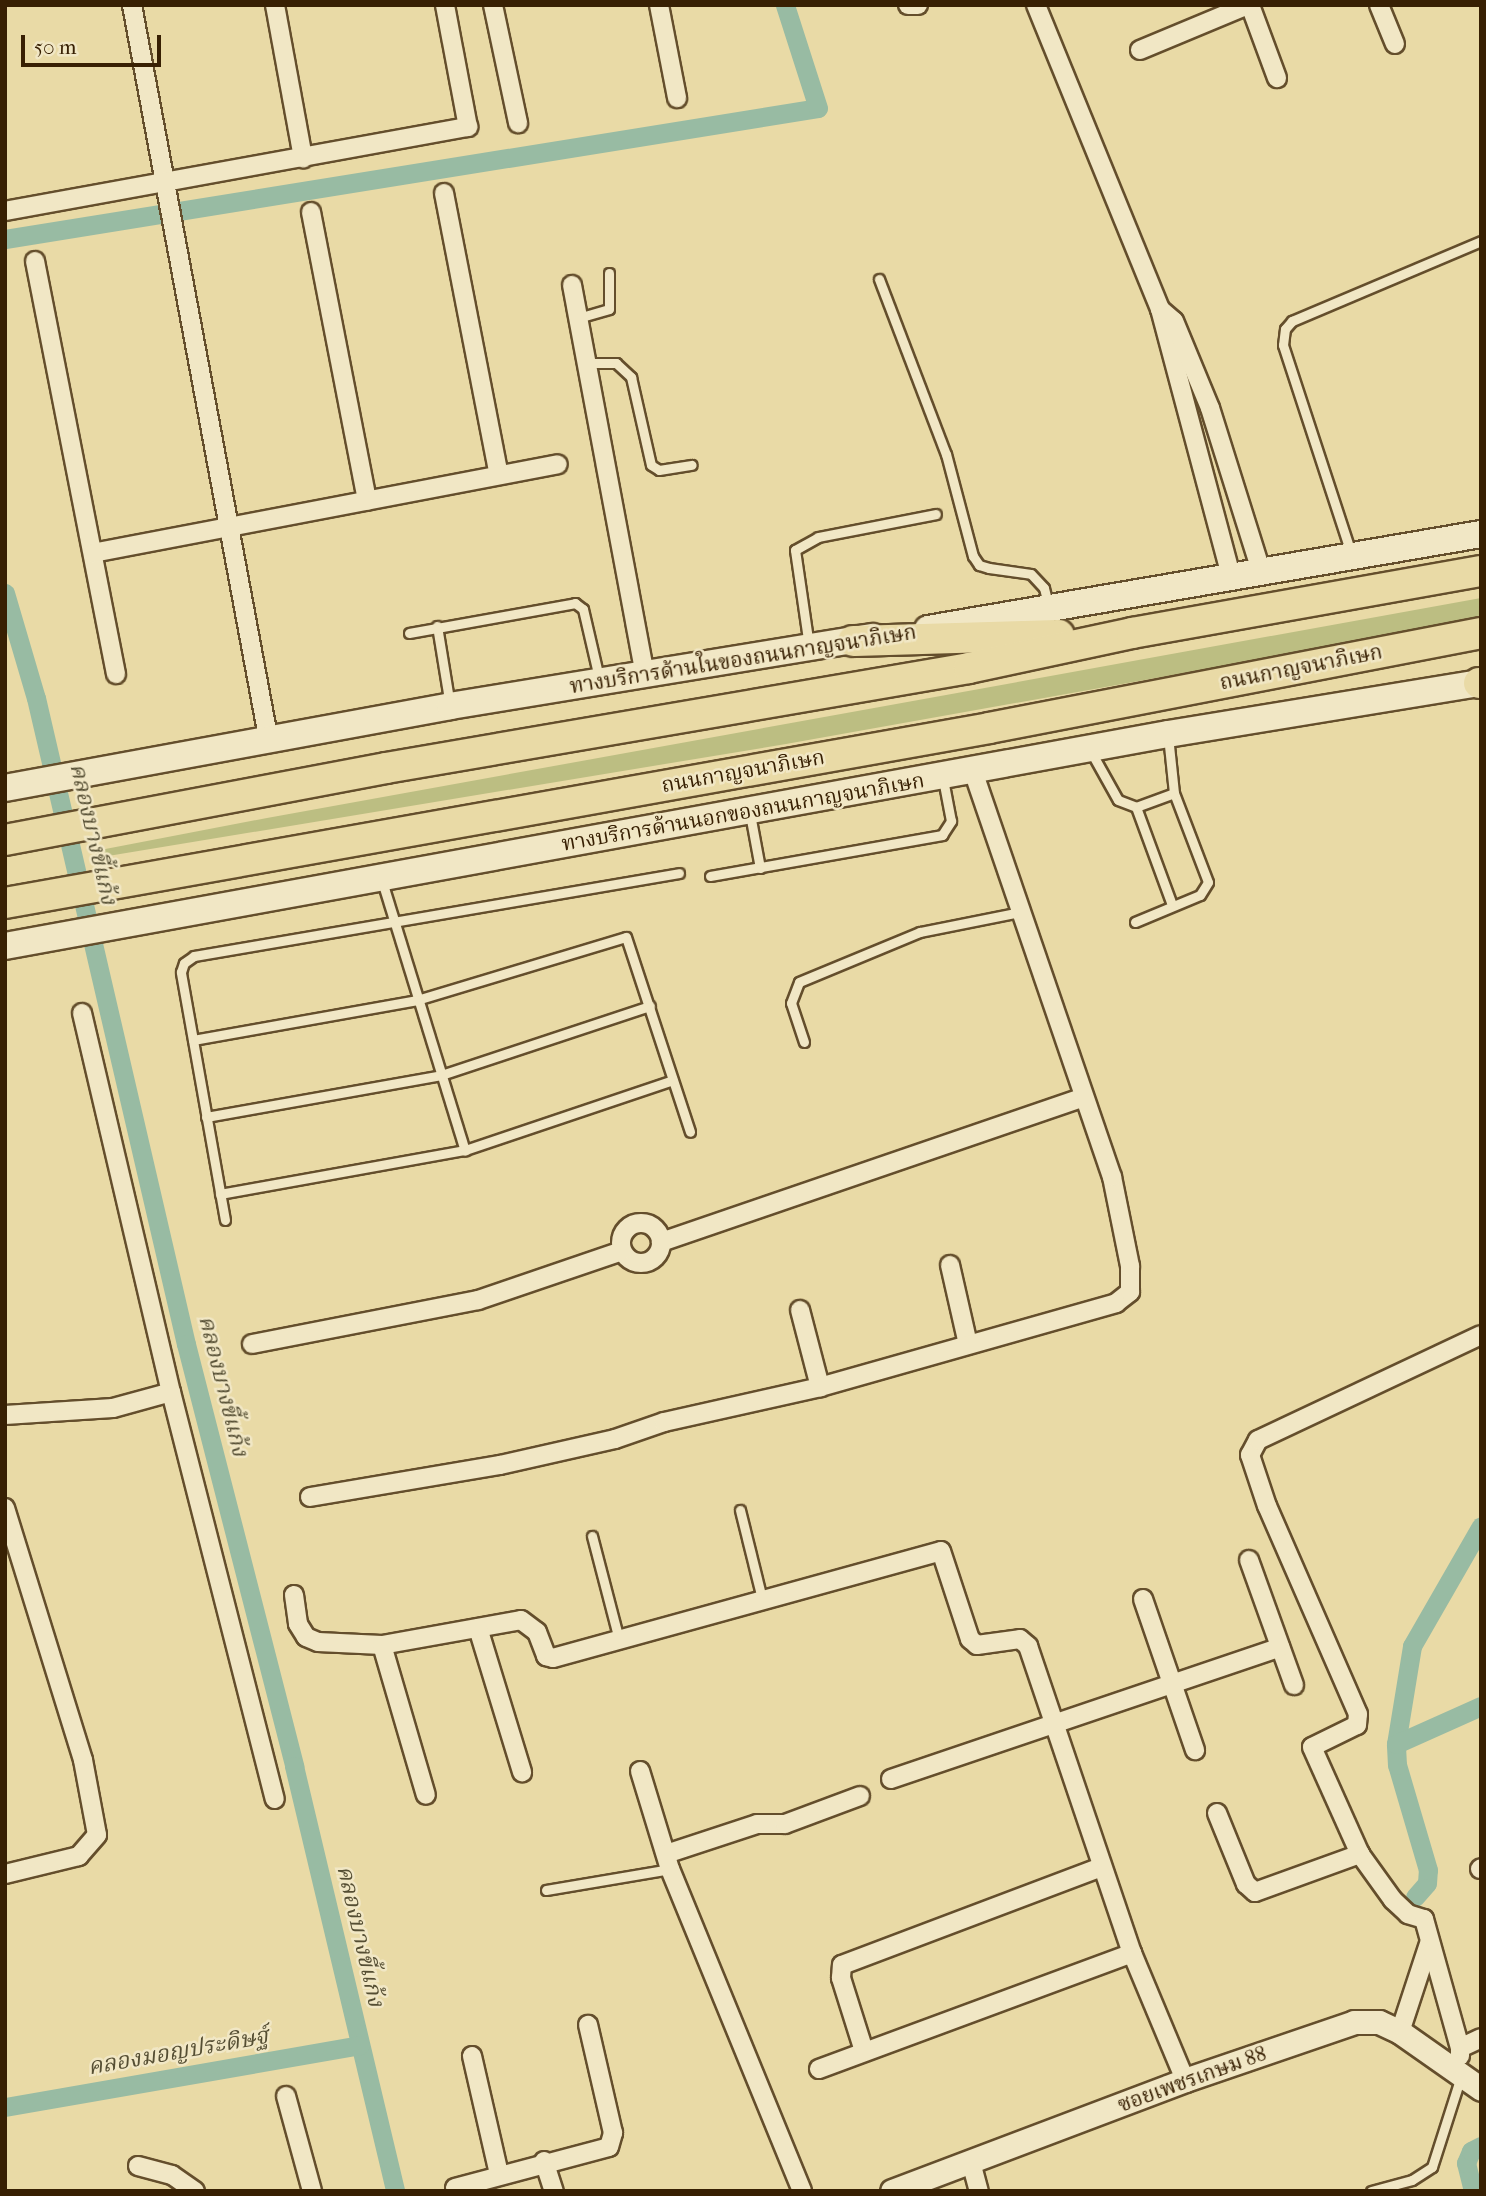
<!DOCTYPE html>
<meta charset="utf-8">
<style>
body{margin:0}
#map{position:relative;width:1486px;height:2196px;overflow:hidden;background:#e9daa6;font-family:"IM FELL French Canon","Noto Serif Thai",serif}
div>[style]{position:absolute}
.green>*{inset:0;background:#bcbe82}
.canal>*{height:19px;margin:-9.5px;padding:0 9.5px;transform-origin:9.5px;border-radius:9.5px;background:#98bba3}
.roads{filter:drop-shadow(2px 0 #644e2c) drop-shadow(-2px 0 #644e2c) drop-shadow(0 2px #644e2c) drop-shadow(0 -2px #644e2c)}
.service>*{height:9px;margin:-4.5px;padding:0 4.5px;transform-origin:4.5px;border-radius:4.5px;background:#f1e7c5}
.minor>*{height:18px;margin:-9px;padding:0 9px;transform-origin:9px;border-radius:9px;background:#f1e7c5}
.minor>.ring{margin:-9px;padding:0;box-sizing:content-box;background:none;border:18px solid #f1e7c5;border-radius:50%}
.tertiary>*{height:23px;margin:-11.5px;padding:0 11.5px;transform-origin:11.5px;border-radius:11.5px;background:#f1e7c5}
.secondary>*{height:26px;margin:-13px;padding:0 13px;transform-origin:13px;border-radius:13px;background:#f1e7c5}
.trunk>*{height:30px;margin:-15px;padding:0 15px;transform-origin:15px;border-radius:15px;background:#e9daa6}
span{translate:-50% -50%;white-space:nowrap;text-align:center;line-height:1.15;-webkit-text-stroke:5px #f1e7c5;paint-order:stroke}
.street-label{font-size:21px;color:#382003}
.water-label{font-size:23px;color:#554e33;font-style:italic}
.frame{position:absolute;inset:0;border:7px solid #382003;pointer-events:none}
.scale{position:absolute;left:21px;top:35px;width:140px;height:32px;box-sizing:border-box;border:4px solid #382003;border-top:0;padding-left:9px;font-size:21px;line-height:24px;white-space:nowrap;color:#382003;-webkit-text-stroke:5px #f1e7c5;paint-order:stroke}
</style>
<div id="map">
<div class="green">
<div style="clip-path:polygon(1481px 598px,1481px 620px,786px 744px,96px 858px,95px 851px,267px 818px)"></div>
</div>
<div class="canal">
<div style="left:5px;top:239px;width:823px;rotate:-9.15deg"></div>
<div style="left:818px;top:108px;width:108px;rotate:-107.8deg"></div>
<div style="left:5px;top:593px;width:109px;rotate:73.6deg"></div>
<div style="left:36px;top:698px;width:663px;rotate:76.93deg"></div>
<div style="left:186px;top:1344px;width:436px;rotate:75.6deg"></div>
<div style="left:294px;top:1766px;width:437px;rotate:76.6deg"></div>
<div style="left:1396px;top:1744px;width:99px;rotate:-80.7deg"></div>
<div style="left:1412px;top:1646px;width:138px;rotate:-60.1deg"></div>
<div style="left:1415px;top:1897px;width:18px;rotate:-49deg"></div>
<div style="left:1427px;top:1883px;width:13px;rotate:-86deg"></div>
<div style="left:1428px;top:1870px;width:109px;rotate:-106.4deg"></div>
<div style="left:1397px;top:1765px;width:21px;rotate:-93deg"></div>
<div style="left:1396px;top:1744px;width:93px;rotate:-24.1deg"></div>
<div style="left:5px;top:2107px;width:360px;rotate:-9.9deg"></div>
<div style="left:1473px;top:2191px;width:29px;rotate:-104deg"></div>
<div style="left:1466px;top:2163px;width:13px;rotate:-67deg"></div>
<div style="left:1471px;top:2151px;width:11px;rotate:-27deg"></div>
</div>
<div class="roads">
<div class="service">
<div style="left:879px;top:279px;width:187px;rotate:69.1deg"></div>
<div style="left:946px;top:454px;width:106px;rotate:75.2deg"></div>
<div style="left:973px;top:556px;width:11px;rotate:56deg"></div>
<div style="left:979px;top:565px;width:10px;rotate:17deg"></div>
<div style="left:989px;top:568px;width:42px;rotate:8.1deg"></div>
<div style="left:1031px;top:574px;width:19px;rotate:47deg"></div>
<div style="left:1044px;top:588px;width:16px;rotate:76deg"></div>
<div style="left:578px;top:318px;width:32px;rotate:-16deg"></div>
<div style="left:609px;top:309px;width:36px;rotate:-90deg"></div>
<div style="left:586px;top:363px;width:30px"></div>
<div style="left:616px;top:363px;width:21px;rotate:43deg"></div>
<div style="left:631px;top:377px;width:90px;rotate:77.2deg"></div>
<div style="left:651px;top:465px;width:9px;rotate:32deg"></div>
<div style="left:659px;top:470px;width:33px;rotate:-9deg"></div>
<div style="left:1351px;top:553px;width:219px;rotate:-108.1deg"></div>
<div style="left:1283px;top:345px;width:16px;rotate:-83deg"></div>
<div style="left:1285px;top:329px;width:11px;rotate:-49deg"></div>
<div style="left:1292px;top:321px;width:205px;rotate:-22.9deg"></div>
<div style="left:437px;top:626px;width:80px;rotate:80.7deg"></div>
<div style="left:409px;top:633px;width:169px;rotate:-10.2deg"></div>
<div style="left:575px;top:603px;width:10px;rotate:37deg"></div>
<div style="left:583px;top:609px;width:71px;rotate:76.9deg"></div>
<div style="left:809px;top:646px;width:97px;rotate:-98.3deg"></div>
<div style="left:795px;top:550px;width:26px;rotate:-29deg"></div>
<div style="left:818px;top:537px;width:120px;rotate:-11deg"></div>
<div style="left:1090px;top:750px;width:57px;rotate:60.8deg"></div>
<div style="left:1118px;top:800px;width:19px;rotate:21deg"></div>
<div style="left:1136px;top:807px;width:40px;rotate:-20.2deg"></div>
<div style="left:1174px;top:793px;width:57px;rotate:-96deg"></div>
<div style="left:1136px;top:807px;width:104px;rotate:69.8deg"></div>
<div style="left:750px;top:814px;width:55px;rotate:79.5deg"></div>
<div style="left:710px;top:876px;width:236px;rotate:-10deg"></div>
<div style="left:942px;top:835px;width:17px;rotate:-57deg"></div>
<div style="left:951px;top:821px;width:43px;rotate:-100.8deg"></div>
<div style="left:382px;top:881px;width:282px;rotate:72.9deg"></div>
<div style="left:1135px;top:922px;width:70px;rotate:-22.6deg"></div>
<div style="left:1200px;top:895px;width:15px;rotate:-58deg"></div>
<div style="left:1208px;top:882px;width:95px;rotate:-110.9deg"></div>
<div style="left:193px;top:1040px;width:228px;rotate:-10.1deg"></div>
<div style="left:417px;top:1000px;width:218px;rotate:-16.8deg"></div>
<div style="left:626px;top:937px;width:205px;rotate:71.8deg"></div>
<div style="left:804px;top:1042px;width:41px;rotate:-108.4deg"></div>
<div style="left:791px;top:1003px;width:22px;rotate:-69deg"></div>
<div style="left:799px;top:982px;width:131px;rotate:-22.5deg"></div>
<div style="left:920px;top:932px;width:102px;rotate:-11.3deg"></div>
<div style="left:206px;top:1117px;width:239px;rotate:-10.1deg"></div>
<div style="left:441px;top:1075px;width:220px;rotate:-18.3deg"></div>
<div style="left:220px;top:1194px;width:249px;rotate:-10.2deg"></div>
<div style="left:465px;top:1150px;width:219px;rotate:-18.6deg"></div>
<div style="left:225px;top:1220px;width:252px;rotate:-100.1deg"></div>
<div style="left:181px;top:972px;width:9px;rotate:-72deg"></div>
<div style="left:184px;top:963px;width:12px;rotate:-35deg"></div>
<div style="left:194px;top:956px;width:492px;rotate:-9.7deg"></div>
<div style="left:740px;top:1510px;width:92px;rotate:76.1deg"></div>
<div style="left:592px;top:1536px;width:107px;rotate:75.4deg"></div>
<div style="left:546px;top:1890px;width:126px;rotate:-9.6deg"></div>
<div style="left:1371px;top:2191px;width:42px;rotate:-15deg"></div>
<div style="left:1412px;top:2180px;width:24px;rotate:-33deg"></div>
<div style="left:1432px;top:2167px;width:96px;rotate:-72.3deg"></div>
</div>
<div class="minor">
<div style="left:132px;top:5px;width:750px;rotate:79.47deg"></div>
<div style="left:275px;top:5px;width:156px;rotate:79.6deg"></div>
<div style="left:493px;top:5px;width:121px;rotate:78deg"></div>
<div style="left:659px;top:5px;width:95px;rotate:79deg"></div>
<div style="left:908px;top:5px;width:10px"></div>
<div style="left:1036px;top:5px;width:328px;rotate:67.8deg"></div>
<div style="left:1160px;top:309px;width:279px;rotate:75.1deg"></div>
<div style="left:1250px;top:5px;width:78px;rotate:69.7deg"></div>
<div style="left:1379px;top:5px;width:42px;rotate:67.7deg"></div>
<div style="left:1140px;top:50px;width:117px;rotate:-22.6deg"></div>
<div style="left:444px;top:193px;width:287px;rotate:79deg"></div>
<div style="left:5px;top:211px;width:471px;rotate:-10.3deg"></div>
<div style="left:468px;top:127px;width:124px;rotate:-100.7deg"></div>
<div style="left:311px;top:212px;width:294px;rotate:79deg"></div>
<div style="left:35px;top:261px;width:421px;rotate:78.9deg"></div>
<div style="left:572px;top:285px;width:396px;rotate:79.4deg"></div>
<div style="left:1160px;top:309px;width:18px;rotate:41deg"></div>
<div style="left:1174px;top:321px;width:94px;rotate:67.5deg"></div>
<div style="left:1210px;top:408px;width:174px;rotate:72.6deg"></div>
<div style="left:93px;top:553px;width:473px;rotate:-10.8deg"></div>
<div style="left:82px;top:1013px;width:389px;rotate:76.8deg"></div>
<div style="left:171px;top:1392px;width:420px;rotate:75.7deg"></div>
<div class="ring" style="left:621px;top:1223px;width:22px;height:22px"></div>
<div style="left:661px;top:1242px;width:447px;rotate:-18.9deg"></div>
<div style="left:950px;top:1265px;width:81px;rotate:77.2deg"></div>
<div style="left:800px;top:1310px;width:80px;rotate:75.4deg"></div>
<div style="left:252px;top:1344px;width:230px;rotate:-11deg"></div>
<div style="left:478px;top:1300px;width:152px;rotate:-18.8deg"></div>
<div style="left:5px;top:1415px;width:108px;rotate:-3.7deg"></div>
<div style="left:113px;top:1408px;width:60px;rotate:-15.4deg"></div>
<div style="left:310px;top:1497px;width:193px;rotate:-9.6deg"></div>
<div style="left:500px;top:1465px;width:118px;rotate:-12.7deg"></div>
<div style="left:615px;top:1439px;width:52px;rotate:-19.1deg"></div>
<div style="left:664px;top:1422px;width:160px;rotate:-12.6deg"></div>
<div style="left:820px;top:1387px;width:308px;rotate:-15.8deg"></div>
<div style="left:1116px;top:1303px;width:18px;rotate:-38deg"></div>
<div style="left:1130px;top:1292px;width:26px;rotate:-90deg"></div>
<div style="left:1130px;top:1266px;width:91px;rotate:-101.4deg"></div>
<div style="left:1112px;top:1177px;width:429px;rotate:-108.9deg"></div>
<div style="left:5px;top:1508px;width:264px;rotate:72.8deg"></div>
<div style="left:83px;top:1760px;width:76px;rotate:79.4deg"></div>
<div style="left:97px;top:1835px;width:28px;rotate:131deg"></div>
<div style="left:79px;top:1856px;width:76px;rotate:166.3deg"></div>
<div style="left:1249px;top:1560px;width:133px;rotate:70.2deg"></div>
<div style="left:294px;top:1595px;width:29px;rotate:82deg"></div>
<div style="left:298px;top:1624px;width:15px;rotate:58deg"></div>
<div style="left:306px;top:1637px;width:13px;rotate:23deg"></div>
<div style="left:318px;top:1642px;width:64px;rotate:2.7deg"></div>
<div style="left:382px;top:1645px;width:141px;rotate:-10.2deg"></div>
<div style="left:521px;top:1620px;width:20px;rotate:37deg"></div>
<div style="left:537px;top:1632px;width:26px;rotate:69deg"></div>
<div style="left:546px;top:1656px;width:7px;rotate:16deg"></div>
<div style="left:553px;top:1658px;width:402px;rotate:-15.4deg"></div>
<div style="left:941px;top:1551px;width:93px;rotate:71.8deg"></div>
<div style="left:970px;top:1639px;width:9px;rotate:41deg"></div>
<div style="left:977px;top:1645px;width:43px;rotate:-7.9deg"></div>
<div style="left:1020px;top:1639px;width:11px;rotate:41deg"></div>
<div style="left:1028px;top:1646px;width:324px;rotate:71.3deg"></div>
<div style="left:1132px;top:1953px;width:138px;rotate:67.3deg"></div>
<div style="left:1143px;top:1599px;width:160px;rotate:71deg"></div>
<div style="left:478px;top:1628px;width:151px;rotate:73deg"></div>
<div style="left:382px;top:1645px;width:156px;rotate:73.7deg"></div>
<div style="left:640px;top:1771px;width:102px;rotate:73deg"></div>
<div style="left:670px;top:1869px;width:348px;rotate:67.7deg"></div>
<div style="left:891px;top:1779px;width:411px;rotate:-18.7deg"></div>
<div style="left:1217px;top:1813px;width:77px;rotate:67.8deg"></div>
<div style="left:1246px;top:1884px;width:12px;rotate:42deg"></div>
<div style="left:1255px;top:1892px;width:112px;rotate:-19.9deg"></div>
<div style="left:666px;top:1854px;width:96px;rotate:-18.2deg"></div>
<div style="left:757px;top:1824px;width:28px"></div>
<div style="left:785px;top:1824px;width:80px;rotate:-20.5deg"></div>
<div style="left:1480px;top:1869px;width:1px;rotate:-45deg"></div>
<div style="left:1400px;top:2032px;width:93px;rotate:-71.8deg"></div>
<div style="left:1460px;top:2048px;width:134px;rotate:-105.6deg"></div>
<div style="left:1424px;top:1919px;width:17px;rotate:-163deg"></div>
<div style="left:1408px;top:1914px;width:21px;rotate:-137deg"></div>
<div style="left:1393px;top:1900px;width:57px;rotate:-125.7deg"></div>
<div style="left:1360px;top:1854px;width:117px;rotate:-114.2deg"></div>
<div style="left:1312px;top:1747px;width:50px;rotate:-26.1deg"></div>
<div style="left:1357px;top:1725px;width:11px;rotate:-85deg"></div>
<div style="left:1358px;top:1714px;width:227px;rotate:-113.6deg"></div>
<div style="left:1267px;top:1506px;width:54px;rotate:-108.4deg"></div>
<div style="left:1250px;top:1455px;width:17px;rotate:-62deg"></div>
<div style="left:1258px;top:1440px;width:246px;rotate:-25.2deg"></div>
<div style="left:864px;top:2051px;width:77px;rotate:-107.5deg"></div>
<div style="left:841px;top:1978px;width:13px;rotate:-86deg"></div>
<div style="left:842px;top:1965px;width:278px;rotate:-20.7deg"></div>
<div style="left:472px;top:2056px;width:121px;rotate:77.1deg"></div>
<div style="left:1460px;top:2056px;width:8px;rotate:-90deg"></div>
<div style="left:1460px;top:2048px;width:23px;rotate:-25deg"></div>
<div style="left:819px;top:2069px;width:334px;rotate:-20.3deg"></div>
<div style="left:286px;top:2096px;width:98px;rotate:74.7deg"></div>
<div style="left:544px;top:2161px;width:32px;rotate:72deg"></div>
<div style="left:971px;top:2162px;width:30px;rotate:75deg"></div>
<div style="left:138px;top:2166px;width:35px;rotate:15deg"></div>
<div style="left:172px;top:2175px;width:28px;rotate:35deg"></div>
<div style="left:455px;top:2188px;width:159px;rotate:-14.9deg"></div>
<div style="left:609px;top:2147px;width:15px;rotate:-74deg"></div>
<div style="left:613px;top:2133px;width:111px;rotate:-103deg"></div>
</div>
<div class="tertiary">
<div style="left:892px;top:2191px;width:313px;rotate:-20.7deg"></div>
<div style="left:1185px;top:2080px;width:179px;rotate:-18.9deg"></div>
<div style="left:1354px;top:2022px;width:25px"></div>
<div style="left:1379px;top:2022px;width:23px;rotate:25deg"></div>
<div style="left:1400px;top:2032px;width:99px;rotate:35.1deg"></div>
</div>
<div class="secondary">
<div style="left:928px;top:629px;width:561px;rotate:-9.75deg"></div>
<div style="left:5px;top:788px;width:452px;rotate:-10.4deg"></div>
<div style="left:450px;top:706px;width:428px;rotate:-9.3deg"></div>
<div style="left:5px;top:946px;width:1182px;rotate:-10.33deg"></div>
<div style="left:1168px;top:734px;width:317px;rotate:-9.3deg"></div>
</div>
<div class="trunk">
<div style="left:853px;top:641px;width:206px;rotate:-1.7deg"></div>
<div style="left:1479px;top:683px;width:2px"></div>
<div style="left:5px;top:840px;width:388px;rotate:-10.7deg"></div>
<div style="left:386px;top:768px;width:592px;rotate:-9.73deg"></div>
<div style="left:969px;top:668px;width:167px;rotate:-12.1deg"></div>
<div style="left:1132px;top:633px;width:354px;rotate:-10.1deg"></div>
<div style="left:5px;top:903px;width:999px;rotate:-10.08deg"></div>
<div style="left:989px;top:728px;width:501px;rotate:-10.93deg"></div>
</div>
</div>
<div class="street-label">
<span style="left:743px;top:659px;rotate:-9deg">ทางบริการด้านในของถนนกาญจนาภิเษก</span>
<span style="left:1301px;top:667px;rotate:-11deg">ถนนกาญจนาภิเษก</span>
<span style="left:743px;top:771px;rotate:-10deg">ถนนกาญจนาภิเษก</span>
<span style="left:743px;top:812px;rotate:-10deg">ทางบริการด้านนอกของถนนกาญจนาภิเษก</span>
<span style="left:1192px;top:2079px;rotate:-20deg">ซอยเพชรเกษม 88</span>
</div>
<div class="water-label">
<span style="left:93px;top:834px;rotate:77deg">คลองบางขี้แก้ง</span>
<span style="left:223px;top:1386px;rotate:76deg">คลองบางขี้แก้ง</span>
<span style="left:360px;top:1936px;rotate:77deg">คลองบางขี้แก้ง</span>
<span style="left:178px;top:2052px;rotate:-10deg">คลองมอญประดิษฐ์</span>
</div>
<div class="frame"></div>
<div class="scale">50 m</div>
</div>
